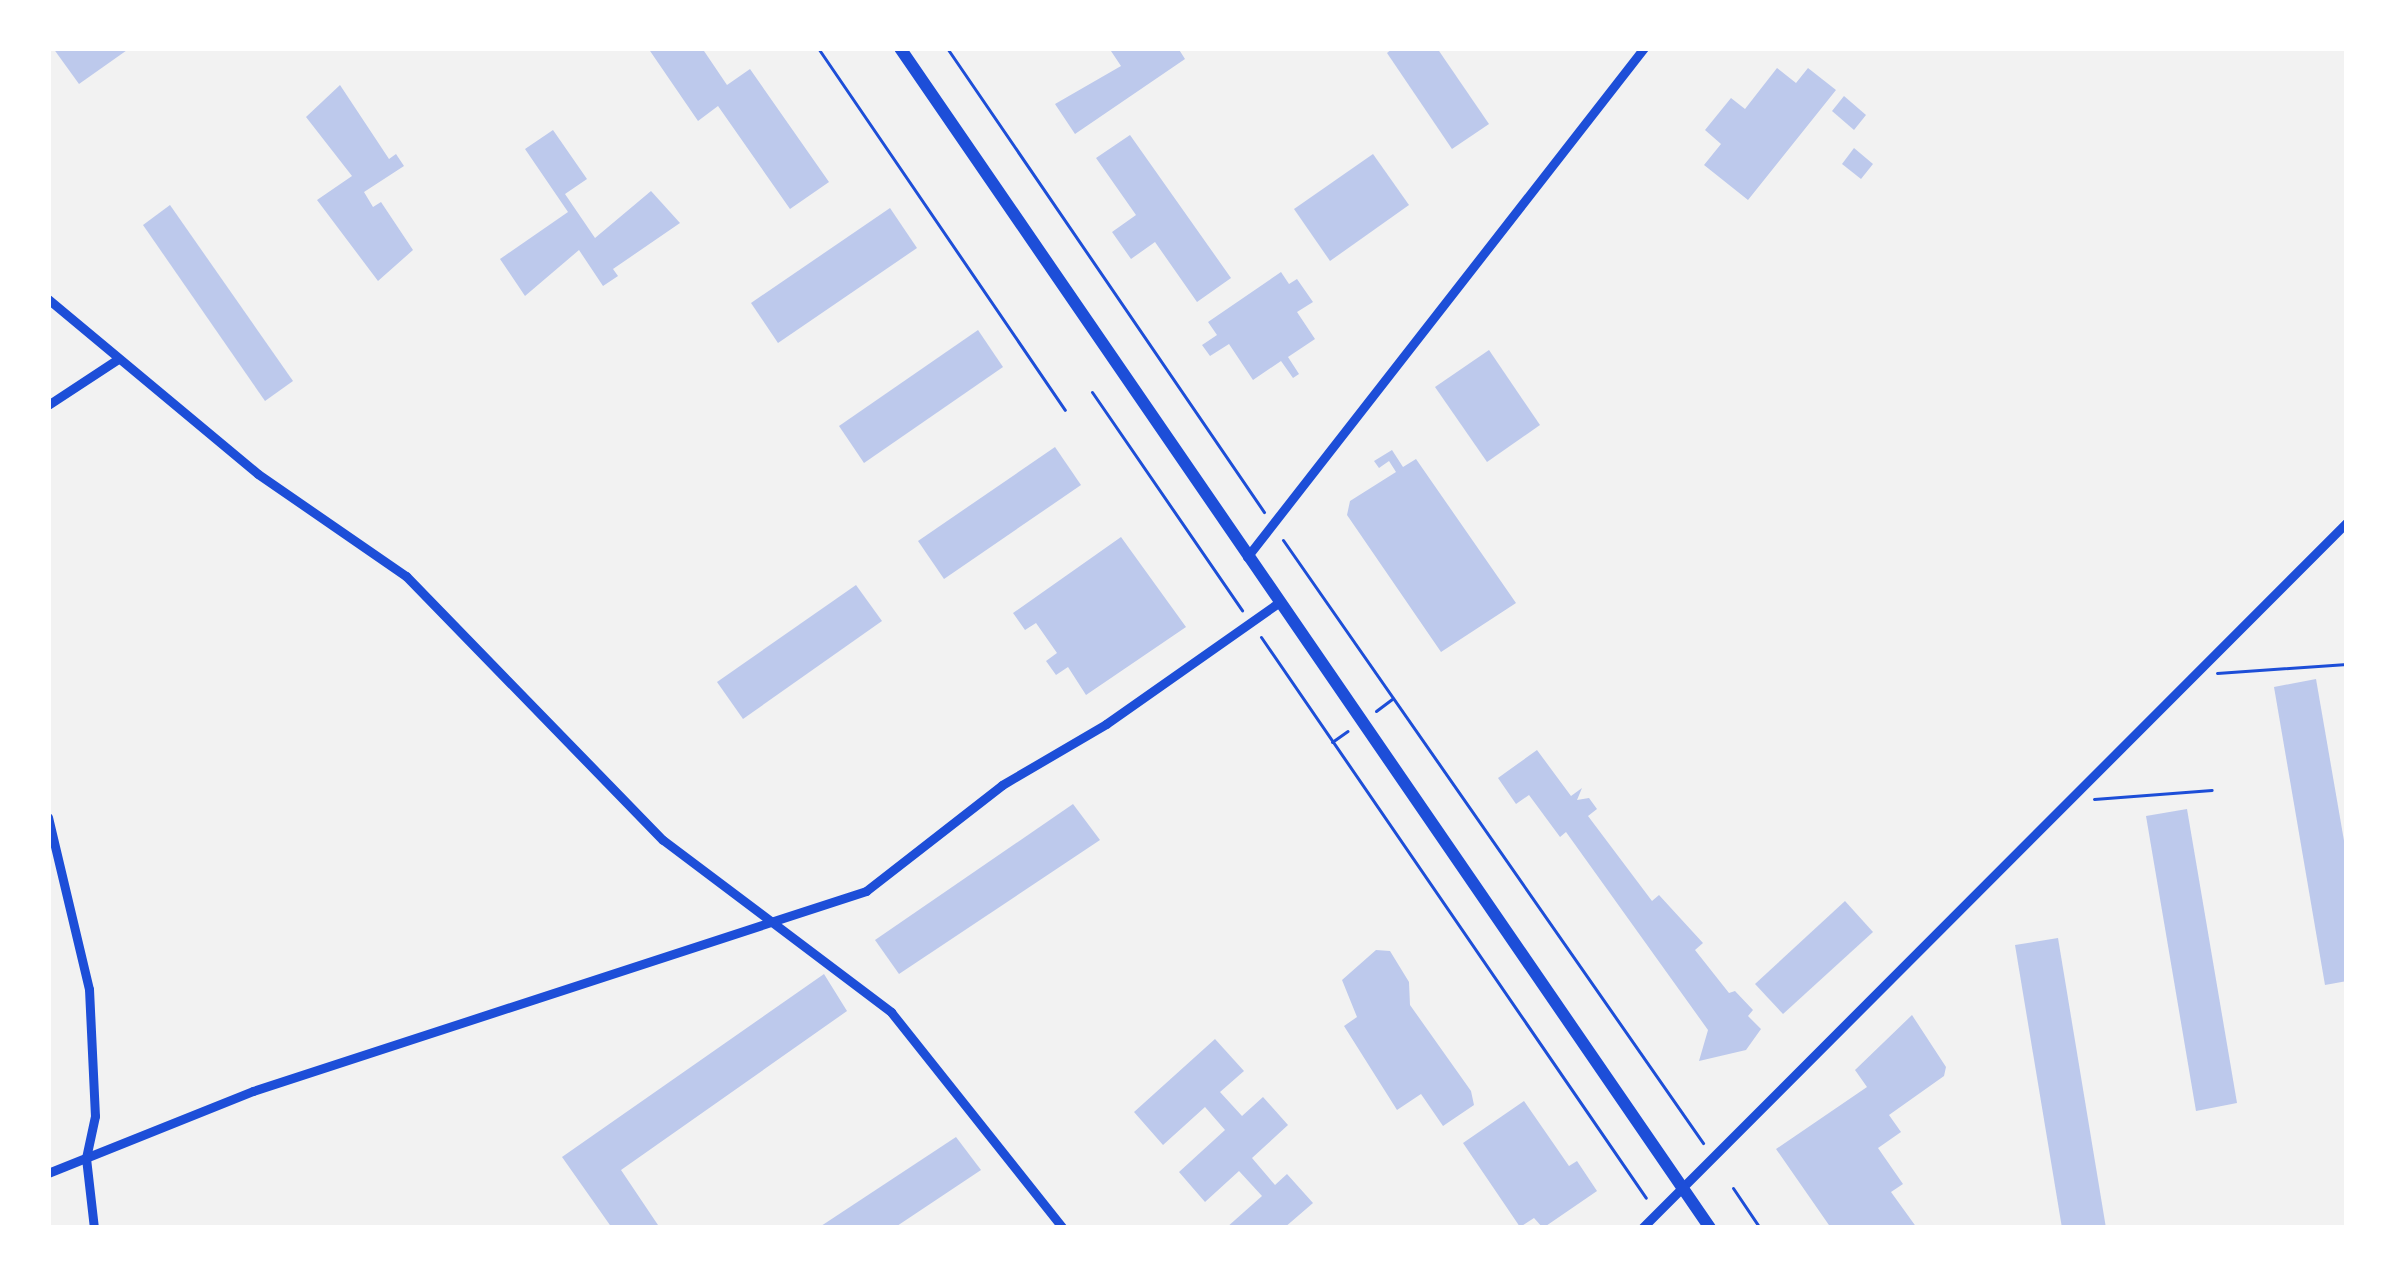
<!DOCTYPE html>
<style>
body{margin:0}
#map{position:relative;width:2395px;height:1276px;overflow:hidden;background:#f2f2f2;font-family:Helvetica,sans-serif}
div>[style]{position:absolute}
.building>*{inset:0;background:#bdc9ec}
.path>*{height:3px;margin:-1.5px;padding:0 1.5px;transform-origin:1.5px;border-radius:1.5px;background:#1d4ed8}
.minor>*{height:9px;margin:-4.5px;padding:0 4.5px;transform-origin:4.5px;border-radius:4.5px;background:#1d4ed8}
.secondary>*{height:12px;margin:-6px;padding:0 6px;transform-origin:6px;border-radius:6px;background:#1d4ed8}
span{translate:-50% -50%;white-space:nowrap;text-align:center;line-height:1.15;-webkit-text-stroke:12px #fff;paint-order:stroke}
.frame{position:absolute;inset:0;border:51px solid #fff;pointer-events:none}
</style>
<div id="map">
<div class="building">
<div style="clip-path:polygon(53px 48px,130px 48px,79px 84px)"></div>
<div style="clip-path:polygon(648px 48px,702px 48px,727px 85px,750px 69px,829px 182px,790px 209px,718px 106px,698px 121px)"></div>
<div style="clip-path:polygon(1109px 48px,1178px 48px,1185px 59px,1075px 134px,1055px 104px,1121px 66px)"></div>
<div style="clip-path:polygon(1393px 48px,1437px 48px,1489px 124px,1452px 149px,1387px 53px)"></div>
<div style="clip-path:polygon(1777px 68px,1796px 83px,1808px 68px,1836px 90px,1748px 200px,1704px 165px,1721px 144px,1705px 130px,1731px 98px,1745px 109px)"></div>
<div style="clip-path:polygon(340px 85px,389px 159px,396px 154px,404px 166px,364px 192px,373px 207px,381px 202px,413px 250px,378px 281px,317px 200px,352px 176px,306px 117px)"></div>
<div style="clip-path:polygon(1844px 96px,1866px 115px,1854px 130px,1832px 111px)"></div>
<div style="clip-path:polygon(553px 130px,587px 179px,565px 194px,595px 238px,651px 191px,680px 223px,613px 269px,618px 276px,603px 286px,579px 250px,525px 296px,500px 259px,568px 212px,525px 149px)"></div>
<div style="clip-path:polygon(1130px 135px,1231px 278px,1197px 302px,1155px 242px,1131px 259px,1112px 232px,1136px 215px,1096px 158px)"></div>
<div style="clip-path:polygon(1854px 148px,1873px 164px,1861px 179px,1842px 164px)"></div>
<div style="clip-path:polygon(1373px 154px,1409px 205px,1330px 261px,1294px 209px)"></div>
<div style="clip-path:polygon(170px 205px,293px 381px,265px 401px,143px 225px)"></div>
<div style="clip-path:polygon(890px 208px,917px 248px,778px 343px,751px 303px)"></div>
<div style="clip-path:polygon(1281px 272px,1289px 284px,1297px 279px,1313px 302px,1297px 312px,1315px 339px,1288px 357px,1299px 374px,1293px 378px,1281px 361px,1253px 380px,1229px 344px,1210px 356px,1202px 345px,1217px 335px,1208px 322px)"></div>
<div style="clip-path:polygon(978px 330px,1003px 367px,864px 463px,839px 426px)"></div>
<div style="clip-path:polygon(1489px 350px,1540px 425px,1487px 462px,1435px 387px)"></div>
<div style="clip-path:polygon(1055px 447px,1081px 485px,944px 579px,918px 541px)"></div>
<div style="clip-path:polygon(1392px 450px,1403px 467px,1416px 459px,1516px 603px,1441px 652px,1347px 515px,1350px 501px,1396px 472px,1389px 461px,1379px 468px,1374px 461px)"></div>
<div style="clip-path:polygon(1121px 537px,1186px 627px,1086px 695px,1068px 667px,1056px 675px,1046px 661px,1057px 653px,1036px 623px,1025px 630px,1013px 613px)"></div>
<div style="clip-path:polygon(856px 585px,882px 621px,743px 719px,717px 682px)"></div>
<div style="clip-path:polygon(2316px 679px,2347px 858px,2347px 981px,2325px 985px,2274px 687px)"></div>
<div style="clip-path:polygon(1537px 750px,1571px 796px,1582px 788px,1577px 800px,1589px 798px,1597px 809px,1588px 816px,1652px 901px,1659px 895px,1703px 943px,1695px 950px,1729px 993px,1735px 991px,1753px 1010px,1748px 1016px,1761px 1029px,1746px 1050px,1699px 1061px,1708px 1030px,1566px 832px,1560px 837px,1529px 795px,1516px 804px,1498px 778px)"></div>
<div style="clip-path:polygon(1073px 804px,1100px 840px,899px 974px,875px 940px)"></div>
<div style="clip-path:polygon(2187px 809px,2237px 1103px,2196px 1111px,2146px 816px)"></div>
<div style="clip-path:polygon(1845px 901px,1873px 932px,1783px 1014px,1755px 984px)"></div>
<div style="clip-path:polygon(2058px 938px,2106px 1228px,2062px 1228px,2015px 945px)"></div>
<div style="clip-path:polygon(1376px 950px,1390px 951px,1409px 982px,1410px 1005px,1471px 1091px,1474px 1105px,1443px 1126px,1421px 1094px,1397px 1110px,1344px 1026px,1357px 1017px,1342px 980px)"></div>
<div style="clip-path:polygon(824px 974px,847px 1011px,621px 1170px,660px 1228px,612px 1228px,562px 1157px)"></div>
<div style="clip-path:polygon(1912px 1015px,1946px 1067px,1944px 1076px,1889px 1115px,1901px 1132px,1878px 1148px,1903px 1184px,1891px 1192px,1917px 1228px,1831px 1228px,1776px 1149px,1867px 1087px,1855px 1070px)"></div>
<div style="clip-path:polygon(1215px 1039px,1244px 1071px,1220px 1092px,1242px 1116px,1263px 1097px,1288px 1125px,1252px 1158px,1275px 1185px,1287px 1174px,1313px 1203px,1284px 1228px,1226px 1228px,1262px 1196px,1239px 1171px,1205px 1202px,1179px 1172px,1225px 1130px,1205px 1107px,1163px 1145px,1134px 1112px)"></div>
<div style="clip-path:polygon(1524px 1101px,1569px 1166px,1577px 1161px,1597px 1191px,1543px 1228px,1534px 1218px,1520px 1227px,1463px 1143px)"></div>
<div style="clip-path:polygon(956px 1137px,981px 1170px,894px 1228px,818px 1228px)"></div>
</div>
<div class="path">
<div style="left:818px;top:48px;width:438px;rotate:55.7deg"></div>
<div style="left:947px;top:48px;width:562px;rotate:55.66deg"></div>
<div style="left:1092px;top:392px;width:265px;rotate:55.5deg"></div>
<div style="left:1283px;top:540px;width:735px;rotate:55.14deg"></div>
<div style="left:1261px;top:637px;width:680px;rotate:55.54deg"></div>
<div style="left:2217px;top:673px;width:130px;rotate:-4deg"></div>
<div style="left:1376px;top:711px;width:20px;rotate:-37deg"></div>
<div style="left:1332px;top:742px;width:19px;rotate:-35deg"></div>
<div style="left:2094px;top:799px;width:118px;rotate:-4.4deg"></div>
<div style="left:1733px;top:1188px;width:48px;rotate:56deg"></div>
</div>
<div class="minor">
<div style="left:48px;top:299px;width:273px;rotate:39.8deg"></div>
<div style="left:258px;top:474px;width:180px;rotate:34.6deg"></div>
<div style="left:406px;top:576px;width:368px;rotate:45.8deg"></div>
<div style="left:663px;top:840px;width:286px;rotate:37deg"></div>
<div style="left:891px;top:1012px;width:276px;rotate:51.5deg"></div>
<div style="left:48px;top:405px;width:84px;rotate:-33.3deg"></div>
<div style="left:1247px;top:557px;width:646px;rotate:-52.05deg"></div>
<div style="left:48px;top:817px;width:177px;rotate:76.6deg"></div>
<div style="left:89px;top:989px;width:127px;rotate:87.3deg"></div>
<div style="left:95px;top:1116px;width:43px;rotate:102.1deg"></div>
<div style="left:86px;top:1158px;width:70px;rotate:83.5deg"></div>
<div style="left:48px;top:1173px;width:221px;rotate:-21.8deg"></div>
<div style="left:253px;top:1091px;width:645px;rotate:-18.07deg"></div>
<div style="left:866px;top:891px;width:172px;rotate:-37.9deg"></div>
<div style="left:1002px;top:785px;width:121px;rotate:-30.4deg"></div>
<div style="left:1106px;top:724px;width:210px;rotate:-35.1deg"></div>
<div style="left:1642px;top:1228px;width:998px;rotate:-45.04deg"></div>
</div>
<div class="secondary">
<div style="left:900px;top:48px;width:1431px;rotate:55.53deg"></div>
</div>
<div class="frame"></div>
</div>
